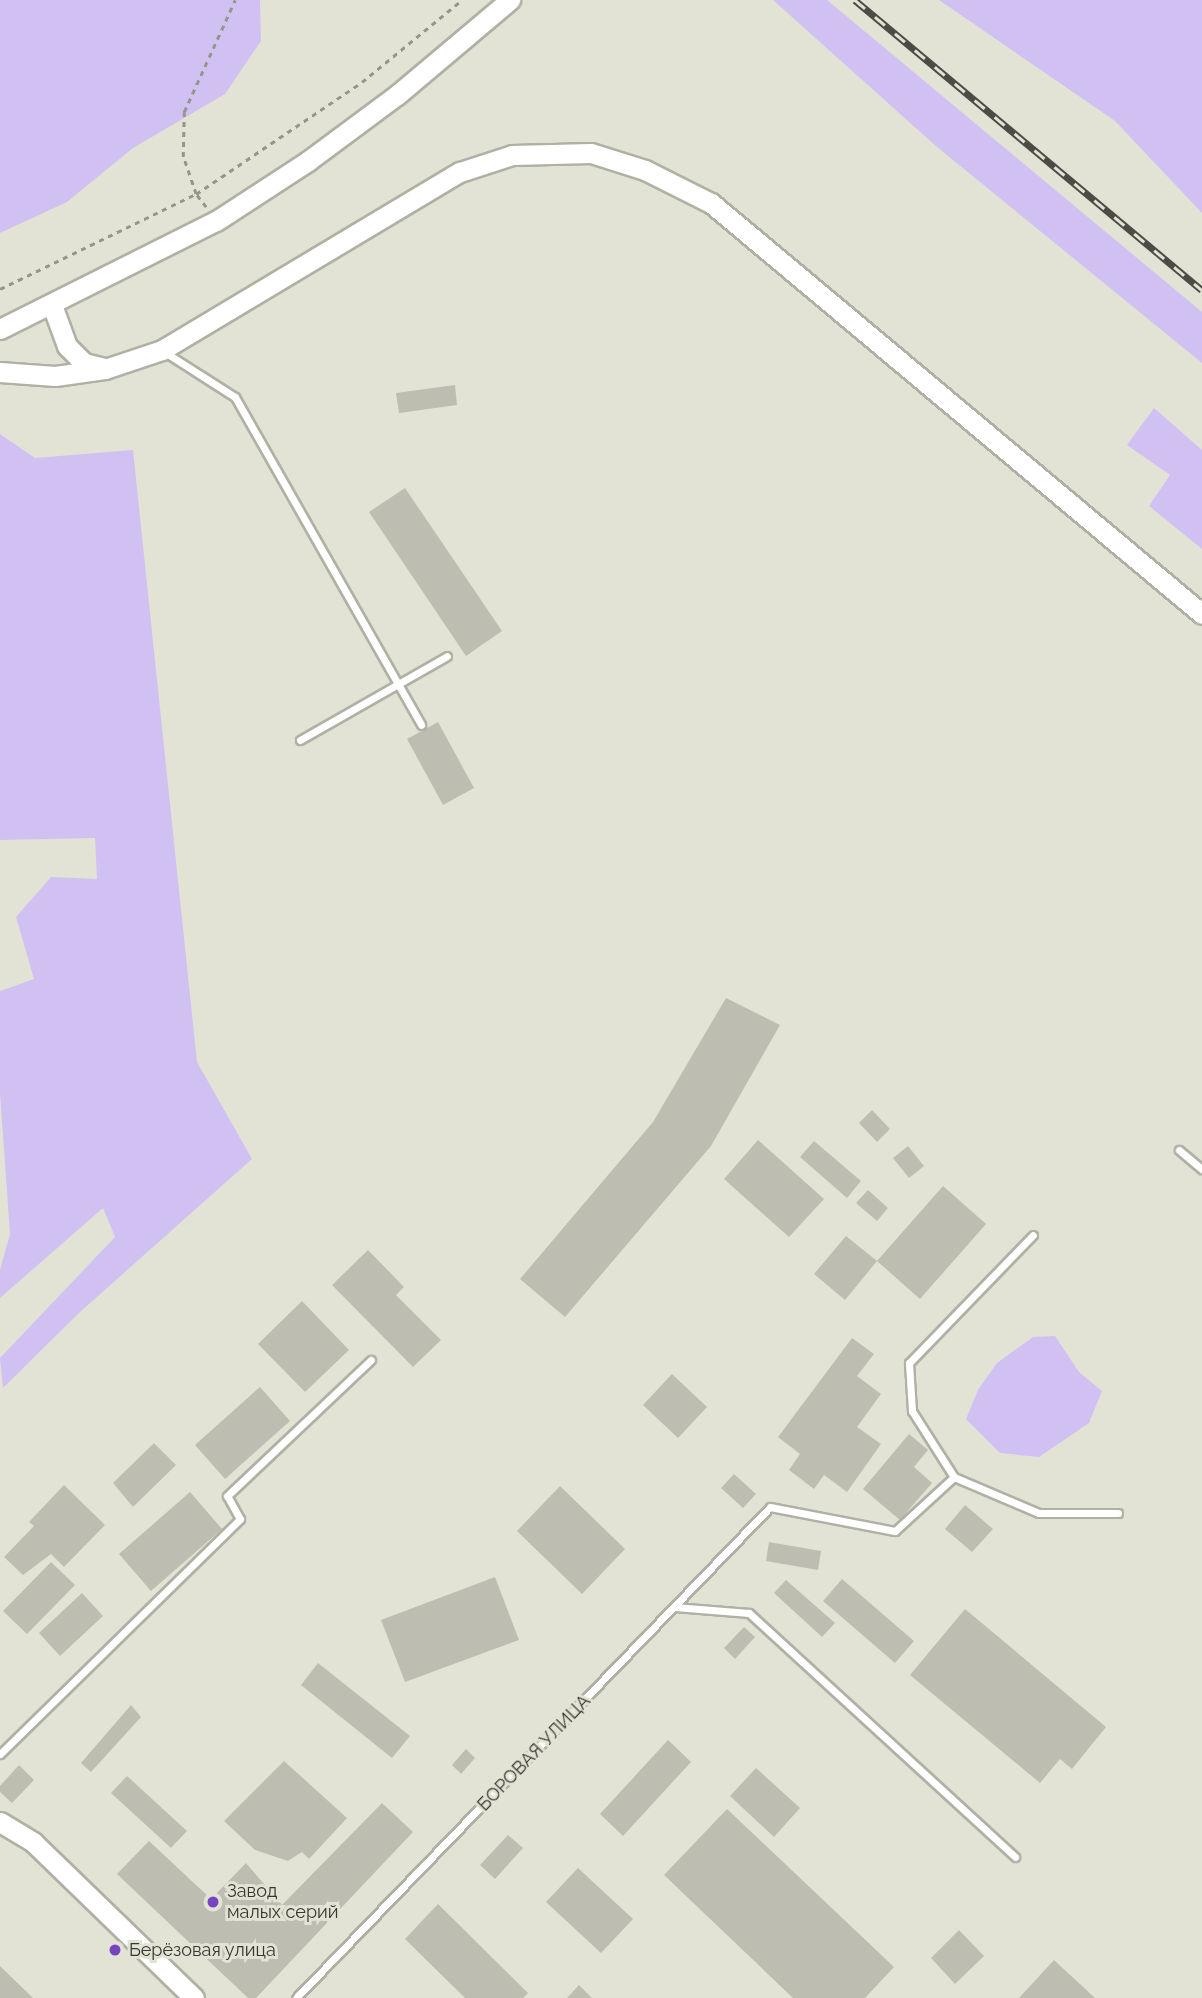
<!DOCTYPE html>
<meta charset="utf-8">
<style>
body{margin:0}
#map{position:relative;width:1202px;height:1998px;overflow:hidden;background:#e2e3d5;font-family:Raleway,sans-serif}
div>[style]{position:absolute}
.green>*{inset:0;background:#d1c1f3}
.building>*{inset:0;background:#bdbeb1}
.path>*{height:2.5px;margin-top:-1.25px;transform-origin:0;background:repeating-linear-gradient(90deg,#94958b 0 5px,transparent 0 10px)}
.roads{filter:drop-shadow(2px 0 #b0b1a4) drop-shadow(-2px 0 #b0b1a4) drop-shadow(0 2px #b0b1a4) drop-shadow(0 -2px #b0b1a4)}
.lane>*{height:7px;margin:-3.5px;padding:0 3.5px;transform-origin:3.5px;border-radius:3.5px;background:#fff}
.secondary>*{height:19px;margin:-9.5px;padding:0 9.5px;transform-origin:9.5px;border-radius:9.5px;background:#fff}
.rail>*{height:7px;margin-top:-3.5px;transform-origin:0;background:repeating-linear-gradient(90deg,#e2e3d5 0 13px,#4c4c46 0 26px);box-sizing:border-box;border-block:2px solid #4c4c46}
.dots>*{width:19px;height:19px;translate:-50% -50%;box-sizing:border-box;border:4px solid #e2e3d5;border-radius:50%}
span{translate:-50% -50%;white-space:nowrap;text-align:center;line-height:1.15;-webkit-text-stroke:6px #e2e3d5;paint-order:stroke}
.street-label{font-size:18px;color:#373732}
.poi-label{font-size:18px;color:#373732}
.left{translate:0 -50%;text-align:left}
</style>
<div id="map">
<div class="green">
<div style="clip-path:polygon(0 0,260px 0,261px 41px,225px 94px,133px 148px,67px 202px,0 233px)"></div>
<div style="clip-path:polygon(773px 0,827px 0,1202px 312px,1202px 363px,937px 147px)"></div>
<div style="clip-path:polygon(939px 0,1202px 0,1202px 213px,1115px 121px)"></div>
<div style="clip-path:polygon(1154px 408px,1202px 450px,1202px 549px,1149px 506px,1170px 475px,1127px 445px)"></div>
<div style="clip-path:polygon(0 434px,35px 458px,133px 450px,197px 1062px,252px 1159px,80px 1312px,3px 1388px,0 1358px,115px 1237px,103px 1208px,0 1298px,0 1270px,10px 1234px,0 1093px,0 991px,34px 979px,16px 917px,51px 877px,97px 879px,95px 838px,0 840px)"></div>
<div style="clip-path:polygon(1055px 1336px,1079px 1372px,1102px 1391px,1089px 1423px,1039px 1457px,1000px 1453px,966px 1419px,978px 1390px,997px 1363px,1033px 1337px)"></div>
</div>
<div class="building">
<div style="clip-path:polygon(455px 385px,457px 405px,399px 413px,396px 393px)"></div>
<div style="clip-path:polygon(405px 488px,502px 631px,466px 656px,369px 512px)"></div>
<div style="clip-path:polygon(438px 722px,474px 788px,443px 805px,407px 739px)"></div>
<div style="clip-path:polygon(726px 998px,780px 1025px,711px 1146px,565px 1317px,520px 1279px,653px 1122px)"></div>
<div style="clip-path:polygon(872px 1110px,890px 1129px,877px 1142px,859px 1123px)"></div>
<div style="clip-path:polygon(758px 1140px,824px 1199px,789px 1237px,724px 1179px)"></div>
<div style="clip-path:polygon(814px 1141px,861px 1181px,847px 1198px,800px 1157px)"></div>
<div style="clip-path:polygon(908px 1146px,924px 1166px,909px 1178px,893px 1158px)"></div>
<div style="clip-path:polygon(943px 1186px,986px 1224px,920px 1299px,877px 1261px)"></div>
<div style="clip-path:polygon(868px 1190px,888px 1208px,877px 1221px,856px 1203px)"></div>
<div style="clip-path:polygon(846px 1236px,877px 1261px,845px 1300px,814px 1274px)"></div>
<div style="clip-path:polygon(368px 1250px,404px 1287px,396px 1295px,441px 1340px,413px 1367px,332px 1285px)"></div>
<div style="clip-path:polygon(302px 1301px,349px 1350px,305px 1392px,258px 1344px)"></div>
<div style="clip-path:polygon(852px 1338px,874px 1354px,857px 1376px,881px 1394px,857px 1427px,881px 1444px,847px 1492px,824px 1475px,814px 1489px,789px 1470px,800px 1454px,778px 1437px)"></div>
<div style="clip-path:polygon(672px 1374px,707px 1407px,678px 1438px,643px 1405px)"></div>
<div style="clip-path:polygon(260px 1387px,290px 1421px,225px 1479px,195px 1445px)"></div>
<div style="clip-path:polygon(909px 1434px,928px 1450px,914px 1467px,932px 1483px,900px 1520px,863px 1489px)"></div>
<div style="clip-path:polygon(154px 1443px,176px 1465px,133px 1507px,113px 1483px)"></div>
<div style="clip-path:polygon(734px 1474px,756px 1494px,743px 1508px,721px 1488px)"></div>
<div style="clip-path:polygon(64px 1485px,105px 1525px,64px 1567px,51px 1554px,23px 1575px,4px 1557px,34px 1526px,29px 1522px)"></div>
<div style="clip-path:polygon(560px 1486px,625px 1549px,582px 1594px,517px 1531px)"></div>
<div style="clip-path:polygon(190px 1492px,222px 1529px,151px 1591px,119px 1554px)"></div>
<div style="clip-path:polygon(965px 1505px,993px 1529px,972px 1552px,945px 1529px)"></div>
<div style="clip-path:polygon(769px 1542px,821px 1551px,818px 1570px,766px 1561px)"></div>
<div style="clip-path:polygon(51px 1562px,75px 1585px,27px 1634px,3px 1611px)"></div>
<div style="clip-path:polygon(495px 1577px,519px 1640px,405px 1682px,381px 1620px)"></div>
<div style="clip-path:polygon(842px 1579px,914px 1641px,895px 1663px,823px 1601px)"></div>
<div style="clip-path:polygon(786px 1580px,835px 1623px,822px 1637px,774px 1593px)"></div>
<div style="clip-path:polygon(82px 1593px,103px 1616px,60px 1656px,39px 1633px)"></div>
<div style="clip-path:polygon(965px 1609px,1106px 1727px,1072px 1769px,1060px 1759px,1040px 1783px,910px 1675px)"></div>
<div style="clip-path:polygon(744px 1627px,755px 1637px,735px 1659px,724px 1648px)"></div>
<div style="clip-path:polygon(318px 1663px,410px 1736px,392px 1758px,301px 1685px)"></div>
<div style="clip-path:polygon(131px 1705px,141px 1717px,91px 1772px,81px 1763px)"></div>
<div style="clip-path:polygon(668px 1740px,691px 1762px,623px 1836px,600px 1814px)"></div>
<div style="clip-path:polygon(466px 1749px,475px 1758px,461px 1774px,452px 1765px)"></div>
<div style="clip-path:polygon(284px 1761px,347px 1818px,309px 1859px,302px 1852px,288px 1861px,255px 1850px,224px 1821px)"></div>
<div style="clip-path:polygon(19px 1765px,34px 1780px,12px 1803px,0 1792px,0 1786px)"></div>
<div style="clip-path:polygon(756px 1768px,800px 1808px,774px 1837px,730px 1796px)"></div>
<div style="clip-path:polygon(127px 1776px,187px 1831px,171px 1848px,111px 1793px)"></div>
<div style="clip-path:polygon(382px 1803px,413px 1832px,256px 1998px,248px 1998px,117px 1874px,149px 1841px,211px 1899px,246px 1863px,282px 1905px)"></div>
<div style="clip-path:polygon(727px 1809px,894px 1967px,865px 1998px,793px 1998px,664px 1875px)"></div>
<div style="clip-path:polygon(508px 1835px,523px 1848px,495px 1879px,480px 1865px)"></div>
<div style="clip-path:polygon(578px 1868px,633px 1919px,601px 1953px,546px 1902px)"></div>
<div style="clip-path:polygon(438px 1904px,528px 1993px,523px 1998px,465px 1998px,405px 1939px)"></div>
<div style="clip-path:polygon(959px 1930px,984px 1956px,955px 1984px,931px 1958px)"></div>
<div style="clip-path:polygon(1054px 1960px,1095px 1998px,1019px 1998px)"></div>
<div style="clip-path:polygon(0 1966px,33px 1998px,0 1998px)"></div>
<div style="clip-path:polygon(579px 1985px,592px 1998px,567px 1998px)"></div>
</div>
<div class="path">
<div style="left:206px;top:207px;width:16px;rotate:-128deg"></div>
<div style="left:196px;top:194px;width:39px;rotate:-109deg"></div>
<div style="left:183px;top:157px;width:45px;rotate:-88.7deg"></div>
<div style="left:184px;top:112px;width:123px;rotate:-65.5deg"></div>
<div style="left:0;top:289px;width:218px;rotate:-25.9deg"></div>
<div style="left:196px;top:194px;width:200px;rotate:-34deg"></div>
<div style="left:362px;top:82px;width:129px;rotate:-39.4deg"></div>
</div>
<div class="roads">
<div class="lane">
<div style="left:163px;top:351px;width:85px;rotate:32.6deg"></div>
<div style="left:235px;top:397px;width:377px;rotate:60.4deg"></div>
<div style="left:300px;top:740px;width:169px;rotate:-29.7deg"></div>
<div style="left:1179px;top:1150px;width:30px;rotate:40deg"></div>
<div style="left:954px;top:1477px;width:78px;rotate:-122.5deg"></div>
<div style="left:912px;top:1411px;width:48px;rotate:-93.6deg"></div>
<div style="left:909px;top:1363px;width:178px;rotate:-45.9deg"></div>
<div style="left:675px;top:1607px;width:74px;rotate:4.6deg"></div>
<div style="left:749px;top:1613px;width:361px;rotate:42.5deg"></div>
<div style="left:0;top:1754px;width:336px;rotate:-44.4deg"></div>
<div style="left:240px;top:1519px;width:26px;rotate:-119deg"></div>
<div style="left:227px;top:1496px;width:198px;rotate:-43.4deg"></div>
<div style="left:296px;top:1998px;width:682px;rotate:-46.01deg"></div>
<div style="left:770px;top:1507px;width:127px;rotate:10.9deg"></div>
<div style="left:895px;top:1531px;width:80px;rotate:-42.5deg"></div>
<div style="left:954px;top:1477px;width:92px;rotate:23deg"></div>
<div style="left:1039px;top:1513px;width:79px"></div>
</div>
<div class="secondary">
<div style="left:52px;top:305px;width:44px;rotate:69.9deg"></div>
<div style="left:67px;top:346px;width:24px;rotate:45deg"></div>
<div style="left:84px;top:363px;width:21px;rotate:14deg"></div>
<div style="left:0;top:329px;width:241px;rotate:-26.6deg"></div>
<div style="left:216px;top:221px;width:110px;rotate:-33.1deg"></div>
<div style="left:308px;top:161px;width:111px;rotate:-36.6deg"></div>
<div style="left:397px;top:95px;width:148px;rotate:-40.1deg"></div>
<div style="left:0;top:372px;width:55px;rotate:4.2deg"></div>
<div style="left:55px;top:376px;width:50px;rotate:-8deg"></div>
<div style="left:105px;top:369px;width:60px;rotate:-18.4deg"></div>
<div style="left:162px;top:350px;width:347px;rotate:-30.9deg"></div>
<div style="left:460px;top:172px;width:55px;rotate:-18.1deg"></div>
<div style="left:512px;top:155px;width:79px;rotate:-1.5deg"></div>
<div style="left:591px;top:153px;width:57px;rotate:17.5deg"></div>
<div style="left:645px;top:170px;width:74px;rotate:26.6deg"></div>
<div style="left:711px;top:203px;width:640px;rotate:39.93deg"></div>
<div style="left:0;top:1822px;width:39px;rotate:31deg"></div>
<div style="left:33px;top:1842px;width:224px;rotate:44.1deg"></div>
</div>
</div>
<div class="rail">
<div style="left:855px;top:0;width:452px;rotate:39.9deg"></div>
</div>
<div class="dots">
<div style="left:213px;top:1902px;background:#7745bd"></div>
<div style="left:115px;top:1950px;background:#7745bd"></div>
</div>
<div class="street-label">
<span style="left:534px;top:1753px;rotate:-46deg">БОРОВАЯ УЛИЦА</span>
</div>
<div class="poi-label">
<span class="left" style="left:227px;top:1902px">Завод<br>малых серий</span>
<span class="left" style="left:129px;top:1950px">Берёзовая улица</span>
</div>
</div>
